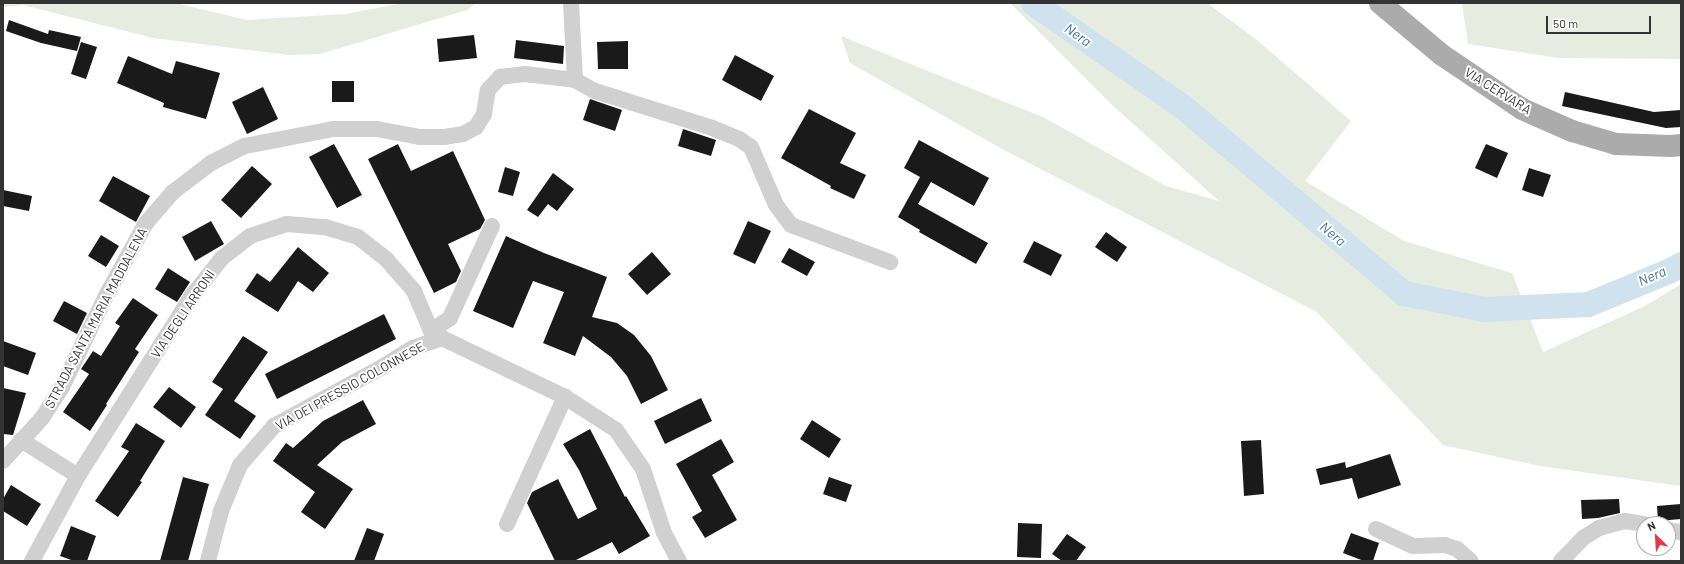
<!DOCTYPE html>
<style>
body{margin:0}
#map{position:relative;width:1684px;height:564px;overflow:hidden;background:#fff;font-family:Barlow,sans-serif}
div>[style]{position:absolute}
.green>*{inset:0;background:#e6ecdf}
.river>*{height:25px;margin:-12.5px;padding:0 12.5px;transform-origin:12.5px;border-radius:12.5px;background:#cfe2ee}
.building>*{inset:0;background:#1a1a1a}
.street>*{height:16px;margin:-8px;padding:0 8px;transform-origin:8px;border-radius:8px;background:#d0d0d0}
.primary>*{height:22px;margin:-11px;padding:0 11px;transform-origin:11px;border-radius:11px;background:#ababab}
span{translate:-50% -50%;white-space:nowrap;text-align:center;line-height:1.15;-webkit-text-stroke:4px #fff;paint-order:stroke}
.street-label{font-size:13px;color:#333}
.water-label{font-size:14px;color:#3f7597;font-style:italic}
.frame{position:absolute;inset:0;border:4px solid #333;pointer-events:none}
.north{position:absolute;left:1636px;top:516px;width:40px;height:40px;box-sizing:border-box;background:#fff;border:1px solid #adadad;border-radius:50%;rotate:335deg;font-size:11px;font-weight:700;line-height:16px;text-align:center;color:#333}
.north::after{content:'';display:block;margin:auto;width:14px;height:18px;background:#e63946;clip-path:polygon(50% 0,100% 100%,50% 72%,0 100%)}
.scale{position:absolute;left:1546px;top:16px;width:105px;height:18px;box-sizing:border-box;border:2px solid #333;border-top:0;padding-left:5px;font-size:12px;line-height:14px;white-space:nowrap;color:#333;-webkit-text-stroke:3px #fff;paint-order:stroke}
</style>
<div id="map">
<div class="green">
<div style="clip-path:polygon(3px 3px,175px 3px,247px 20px,346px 14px,403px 3px,476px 3px,467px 10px,320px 54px,289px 55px,153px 38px,23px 5px,3px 7px)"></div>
<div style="clip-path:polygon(1010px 3px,1207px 3px,1257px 40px,1351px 121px,1305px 181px,1404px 241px,1512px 273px,1543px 352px,1645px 306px,1681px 284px,1681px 486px,1540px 466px,1443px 445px,1317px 312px,1004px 150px,850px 63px,841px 36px,1045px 118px,1166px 186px,1219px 201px,1110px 103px)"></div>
<div style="clip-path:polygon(1462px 3px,1681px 3px,1681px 59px,1559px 58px,1468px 44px)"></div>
</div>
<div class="river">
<div style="left:1033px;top:3px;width:181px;rotate:34.7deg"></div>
<div style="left:1182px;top:106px;width:289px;rotate:40.2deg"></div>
<div style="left:1403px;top:293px;width:83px;rotate:11.2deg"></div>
<div style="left:1484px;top:309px;width:104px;rotate:-2.8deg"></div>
<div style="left:1588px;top:304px;width:87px;rotate:-22.4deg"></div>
<div style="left:1668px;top:271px;width:15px;rotate:-28deg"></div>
</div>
<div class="building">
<div style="clip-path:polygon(9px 20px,48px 34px,49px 30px,81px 37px,77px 51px,41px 43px,6px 31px)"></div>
<div style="clip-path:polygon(474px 35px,477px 58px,439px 62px,437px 39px)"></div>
<div style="clip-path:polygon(516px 40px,564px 46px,563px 64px,514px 58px)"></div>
<div style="clip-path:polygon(628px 41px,628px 69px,598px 69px,597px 42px)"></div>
<div style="clip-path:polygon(81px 42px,97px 47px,86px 79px,71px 74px)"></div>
<div style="clip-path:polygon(735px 55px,774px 76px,761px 101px,722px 80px)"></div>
<div style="clip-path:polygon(128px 56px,172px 74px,176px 61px,220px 73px,206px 119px,163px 107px,164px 103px,117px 83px)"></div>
<div style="clip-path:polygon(332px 81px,354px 81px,354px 102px,332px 102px)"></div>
<div style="clip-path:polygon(263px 87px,278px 119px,247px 134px,232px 102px)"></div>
<div style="clip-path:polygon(1565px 92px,1654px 112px,1681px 110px,1681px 127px,1666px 128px,1562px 106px)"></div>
<div style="clip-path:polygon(590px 99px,622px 110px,615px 131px,583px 120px)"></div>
<div style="clip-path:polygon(809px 109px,856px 133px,840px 163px,866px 175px,854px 199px,830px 188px,831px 186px,781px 158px)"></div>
<div style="clip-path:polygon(683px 129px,716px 140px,711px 156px,678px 146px)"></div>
<div style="clip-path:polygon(919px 140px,989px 178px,974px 206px,931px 182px,918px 204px,988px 243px,976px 264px,919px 232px,920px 230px,898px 217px,920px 177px,904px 168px)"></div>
<div style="clip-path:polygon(334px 144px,362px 195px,337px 208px,309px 157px)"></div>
<div style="clip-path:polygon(398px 144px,411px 171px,453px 151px,485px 220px,480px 229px,448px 244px,461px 271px,456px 282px,434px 293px,368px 159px)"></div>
<div style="clip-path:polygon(1486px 144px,1508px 153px,1497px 178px,1475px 168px)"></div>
<div style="clip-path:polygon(252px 166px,272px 184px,241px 218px,221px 200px)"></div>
<div style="clip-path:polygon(505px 167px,520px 172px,513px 196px,498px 192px)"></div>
<div style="clip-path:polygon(1529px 168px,1551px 175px,1543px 197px,1522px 190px)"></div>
<div style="clip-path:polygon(553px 173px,574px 189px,557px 211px,548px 204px,538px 217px,527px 210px)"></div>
<div style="clip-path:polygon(113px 176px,150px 196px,136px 222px,99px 201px)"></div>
<div style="clip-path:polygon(3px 190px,32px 196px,29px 211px,3px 206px)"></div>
<div style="clip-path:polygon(211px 221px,224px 244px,195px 261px,182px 237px)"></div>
<div style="clip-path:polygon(748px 221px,771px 231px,755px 264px,733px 254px)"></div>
<div style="clip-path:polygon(1106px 232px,1127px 247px,1117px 262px,1095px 247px)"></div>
<div style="clip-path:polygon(101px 235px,119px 246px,106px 267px,88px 256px)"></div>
<div style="clip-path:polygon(506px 236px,544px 253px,607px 277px,592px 317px,617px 323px,634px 335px,651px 356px,668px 390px,641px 404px,627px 376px,611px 357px,583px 336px,575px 356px,543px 343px,564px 292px,533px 281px,513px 328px,473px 311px)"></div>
<div style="clip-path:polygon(1034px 241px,1062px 255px,1051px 276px,1023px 262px)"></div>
<div style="clip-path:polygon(298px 247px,329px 273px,313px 292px,298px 281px,278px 312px,245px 291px,257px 273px,270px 282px)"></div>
<div style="clip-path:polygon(789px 248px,815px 262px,807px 276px,781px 262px)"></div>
<div style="clip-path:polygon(652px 252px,671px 274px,647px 295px,628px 274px)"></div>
<div style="clip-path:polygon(168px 268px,190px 282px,177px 302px,155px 289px)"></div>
<div style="clip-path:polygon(133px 298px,158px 315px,135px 349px,139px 352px,106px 404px,107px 405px,90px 431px,63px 412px,89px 374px,81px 369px,93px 351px,101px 356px,120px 326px,115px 323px)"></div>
<div style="clip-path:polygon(64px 301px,87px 313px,77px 334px,53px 321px)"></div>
<div style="clip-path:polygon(384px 314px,396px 339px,277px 399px,265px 374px)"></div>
<div style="clip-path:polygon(243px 336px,268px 352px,234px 401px,256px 416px,240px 439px,205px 415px,223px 389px,212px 382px)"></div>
<div style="clip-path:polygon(3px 341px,36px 353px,28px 375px,3px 366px)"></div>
<div style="clip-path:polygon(169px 387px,196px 407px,181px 428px,153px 407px)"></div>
<div style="clip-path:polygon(3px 388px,26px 393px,13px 435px,3px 434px)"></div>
<div style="clip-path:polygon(701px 398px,712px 421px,665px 444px,654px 421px)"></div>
<div style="clip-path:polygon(363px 400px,376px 424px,342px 442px,317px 465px,353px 489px,325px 529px,301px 512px,315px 492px,273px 461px,286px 443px,293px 448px,323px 421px)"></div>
<div style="clip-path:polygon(812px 420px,841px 439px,829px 458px,800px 439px)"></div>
<div style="clip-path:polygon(136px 423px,165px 441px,140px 481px,142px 482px,118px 517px,95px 501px,129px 451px,121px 447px)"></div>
<div style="clip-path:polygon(590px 429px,625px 497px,626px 496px,650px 536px,619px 554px,612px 542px,574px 561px,555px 561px,527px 503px,532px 492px,558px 479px,578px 519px,597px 509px,579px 470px,563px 444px)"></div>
<div style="clip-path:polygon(721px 439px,734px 462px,712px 475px,737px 520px,705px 538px,692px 517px,702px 511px,676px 464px)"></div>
<div style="clip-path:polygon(1261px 440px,1264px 494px,1244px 496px,1241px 441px)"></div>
<div style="clip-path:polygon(1390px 454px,1401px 485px,1358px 499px,1352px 478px,1320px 485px,1316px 469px,1345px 462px,1346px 468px)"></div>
<div style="clip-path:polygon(183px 477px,209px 484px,188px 561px,160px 561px)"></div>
<div style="clip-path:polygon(829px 477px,852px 485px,846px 502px,823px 494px)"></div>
<div style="clip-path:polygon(11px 485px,41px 504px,27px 526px,3px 511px,3px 499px)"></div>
<div style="clip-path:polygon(1619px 499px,1620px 513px,1598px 518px,1582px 519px,1581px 500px)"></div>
<div style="clip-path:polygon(1681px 504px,1681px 519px,1658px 521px,1657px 506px)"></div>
<div style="clip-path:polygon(1018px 523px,1042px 524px,1041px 558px,1017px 557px)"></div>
<div style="clip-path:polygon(71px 526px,96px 536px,87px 561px,74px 561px,60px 556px)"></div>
<div style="clip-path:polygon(367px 528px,384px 534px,374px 561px,354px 561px)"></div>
<div style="clip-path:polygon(1351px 533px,1379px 543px,1373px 561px,1364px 561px,1343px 553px)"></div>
<div style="clip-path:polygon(1067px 534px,1086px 547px,1076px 561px,1062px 561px,1052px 554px)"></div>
</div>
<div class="street">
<div style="left:571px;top:3px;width:77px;rotate:87deg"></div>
<div style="left:575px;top:80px;width:23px;rotate:29deg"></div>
<div style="left:595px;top:91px;width:123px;rotate:17.5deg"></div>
<div style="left:712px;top:128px;width:29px;rotate:22deg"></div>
<div style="left:739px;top:139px;width:14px;rotate:34deg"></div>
<div style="left:751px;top:147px;width:63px;rotate:66.7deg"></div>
<div style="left:776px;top:205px;width:25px;rotate:53deg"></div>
<div style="left:791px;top:225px;width:106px;rotate:20.5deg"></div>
<div style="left:431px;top:331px;width:23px;rotate:-34deg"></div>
<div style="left:450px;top:318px;width:101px;rotate:-65.5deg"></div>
<div style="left:21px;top:440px;width:67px;rotate:32.3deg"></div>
<div style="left:78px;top:476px;width:212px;rotate:-57.7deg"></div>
<div style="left:191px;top:297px;width:50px;rotate:-51.5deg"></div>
<div style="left:222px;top:258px;width:36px;rotate:-38deg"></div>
<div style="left:250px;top:236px;width:39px;rotate:-18deg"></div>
<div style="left:287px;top:224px;width:38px;rotate:5deg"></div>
<div style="left:325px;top:227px;width:34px;rotate:17deg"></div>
<div style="left:358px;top:237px;width:36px;rotate:38deg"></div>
<div style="left:386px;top:259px;width:43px;rotate:48.8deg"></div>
<div style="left:414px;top:291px;width:43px;rotate:67deg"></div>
<div style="left:431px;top:331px;width:13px;rotate:32deg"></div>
<div style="left:3px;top:461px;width:58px;rotate:-47.8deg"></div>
<div style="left:42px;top:418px;width:37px;rotate:-57deg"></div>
<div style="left:62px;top:387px;width:106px;rotate:-64.2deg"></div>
<div style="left:108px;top:292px;width:79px;rotate:-61.2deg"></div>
<div style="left:146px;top:223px;width:41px;rotate:-48.9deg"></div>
<div style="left:173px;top:192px;width:48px;rotate:-37.3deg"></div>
<div style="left:211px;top:163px;width:38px;rotate:-27deg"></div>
<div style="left:245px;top:146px;width:90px;rotate:-10.9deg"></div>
<div style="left:333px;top:129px;width:44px"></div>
<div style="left:377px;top:129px;width:44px;rotate:10.5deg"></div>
<div style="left:420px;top:137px;width:24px"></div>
<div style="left:444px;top:137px;width:19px;rotate:-9deg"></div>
<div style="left:463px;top:134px;width:15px;rotate:-28deg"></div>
<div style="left:476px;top:127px;width:15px;rotate:-58deg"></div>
<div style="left:484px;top:114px;width:24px;rotate:-81deg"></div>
<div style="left:488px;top:90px;width:18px;rotate:-47deg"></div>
<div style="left:500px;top:77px;width:25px;rotate:-7deg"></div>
<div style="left:525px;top:74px;width:50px;rotate:6.8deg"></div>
<div style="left:507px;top:524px;width:140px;rotate:-65.5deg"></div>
<div style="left:1376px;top:529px;width:41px;rotate:24.7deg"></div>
<div style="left:1413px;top:546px;width:32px;rotate:-2deg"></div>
<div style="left:1445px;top:545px;width:13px;rotate:18deg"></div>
<div style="left:1457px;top:549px;width:18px;rotate:41deg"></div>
<div style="left:1668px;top:530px;width:13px;rotate:9deg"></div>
<div style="left:32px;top:561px;width:97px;rotate:-61.6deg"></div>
<div style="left:208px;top:561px;width:52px;rotate:-75.4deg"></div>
<div style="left:221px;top:511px;width:50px;rotate:-67.6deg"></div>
<div style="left:240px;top:465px;width:52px;rotate:-48.9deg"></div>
<div style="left:274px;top:426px;width:123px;rotate:-28.6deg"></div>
<div style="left:382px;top:367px;width:36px;rotate:-32deg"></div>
<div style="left:413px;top:348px;width:31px;rotate:-19deg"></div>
<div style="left:442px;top:338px;width:136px;rotate:25.6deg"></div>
<div style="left:565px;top:397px;width:61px;rotate:32.9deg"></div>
<div style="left:616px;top:430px;width:47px;rotate:55.3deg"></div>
<div style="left:643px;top:469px;width:67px;rotate:71.8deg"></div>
<div style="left:664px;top:533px;width:32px;rotate:62deg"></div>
<div style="left:1561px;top:561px;width:32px;rotate:-46deg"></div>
<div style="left:1583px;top:538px;width:19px;rotate:-32deg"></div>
<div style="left:1599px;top:528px;width:27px;rotate:-15deg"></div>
<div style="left:1625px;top:521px;width:20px;rotate:9deg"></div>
</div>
<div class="primary">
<div style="left:1380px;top:3px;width:81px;rotate:40deg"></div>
<div style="left:1442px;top:55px;width:97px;rotate:34deg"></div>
<div style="left:1522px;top:109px;width:55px;rotate:23.7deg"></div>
<div style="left:1572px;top:131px;width:46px;rotate:16.5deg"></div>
<div style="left:1616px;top:144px;width:55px;rotate:2.1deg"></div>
<div style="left:1671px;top:146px;width:10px;rotate:-6deg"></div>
</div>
<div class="street-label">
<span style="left:1498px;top:91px;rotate:32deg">VIA CERVARA</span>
<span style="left:183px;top:314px;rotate:-56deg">VIA DEGLI ARRONI</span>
<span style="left:96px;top:318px;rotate:-62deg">STRADA SANTA MARIA MADDALENA</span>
<span style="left:350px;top:386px;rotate:-29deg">VIA DEI PRESSIO COLONNESE</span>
</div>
<div class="water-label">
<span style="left:1078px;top:35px;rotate:35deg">Nera</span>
<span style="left:1333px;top:234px;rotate:40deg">Nera</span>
<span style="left:1652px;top:276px;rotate:-23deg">Nera</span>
</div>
<div class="frame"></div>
<div class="north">N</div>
<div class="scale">50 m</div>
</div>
